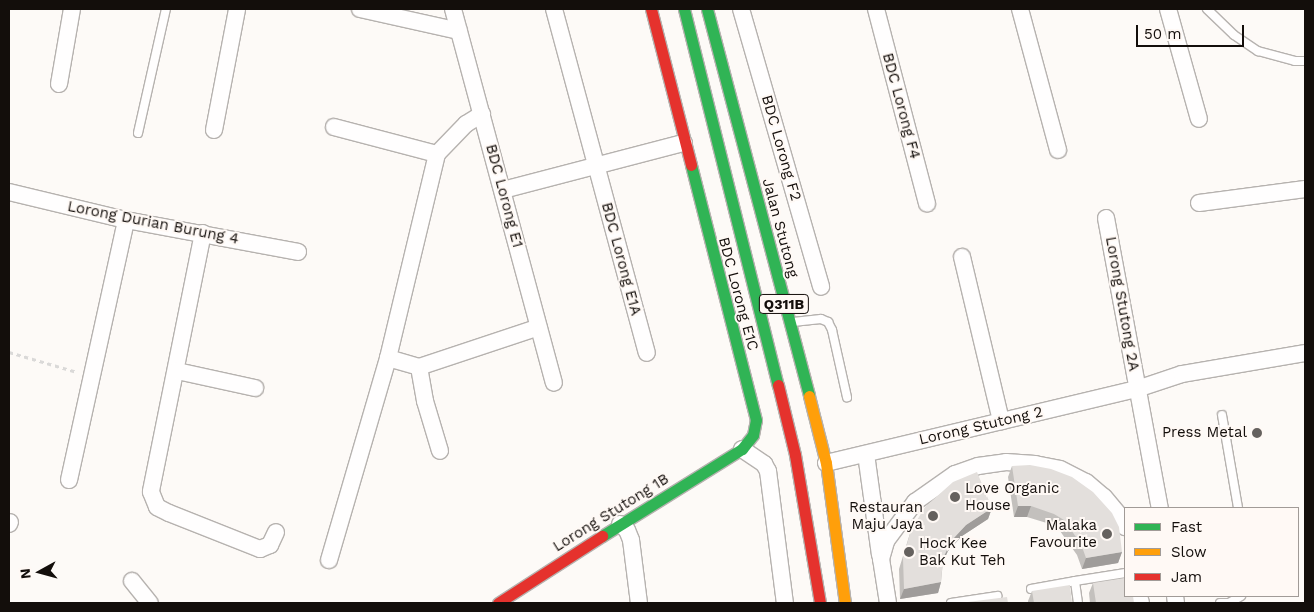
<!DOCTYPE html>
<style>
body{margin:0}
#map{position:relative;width:1314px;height:612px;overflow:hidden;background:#fdfaf7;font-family:"Work Sans",sans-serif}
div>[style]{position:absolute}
.path>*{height:2.5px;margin-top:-1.25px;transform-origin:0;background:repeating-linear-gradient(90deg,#dad9d8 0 4px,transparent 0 8px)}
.roads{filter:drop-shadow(1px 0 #b6b2af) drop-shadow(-1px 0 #b6b2af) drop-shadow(0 1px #b6b2af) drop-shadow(0 -1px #b6b2af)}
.lane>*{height:8px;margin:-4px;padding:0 4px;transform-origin:4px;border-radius:4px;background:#fffefe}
.street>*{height:16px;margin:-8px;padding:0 8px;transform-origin:8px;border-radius:8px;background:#fffefe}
.fast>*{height:11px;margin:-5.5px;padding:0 5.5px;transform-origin:5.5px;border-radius:5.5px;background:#30b455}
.slow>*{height:11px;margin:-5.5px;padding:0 5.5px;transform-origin:5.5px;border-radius:5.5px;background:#ff9f0a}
.jam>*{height:11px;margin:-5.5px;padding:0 5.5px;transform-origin:5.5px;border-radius:5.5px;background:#e5322d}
.wall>*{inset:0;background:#c3c0bd}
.shaded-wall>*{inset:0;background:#9f9c9a}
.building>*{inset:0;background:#e3dfdc}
.dots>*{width:14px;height:14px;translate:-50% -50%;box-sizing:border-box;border:2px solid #fff9f5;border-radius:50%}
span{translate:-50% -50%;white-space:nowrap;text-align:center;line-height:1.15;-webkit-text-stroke:4px #fff9f5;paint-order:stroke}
.shield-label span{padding:1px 4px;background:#fff9f5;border:1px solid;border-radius:4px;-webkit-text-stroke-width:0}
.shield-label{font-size:14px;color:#130e0b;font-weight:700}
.street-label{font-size:15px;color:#130e0b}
.poi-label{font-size:15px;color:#130e0b}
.right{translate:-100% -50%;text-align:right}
.left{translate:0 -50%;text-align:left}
.frame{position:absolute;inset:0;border:10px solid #130e0b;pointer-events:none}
.legend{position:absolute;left:1124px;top:507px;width:175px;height:90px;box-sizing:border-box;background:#fff9f5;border:1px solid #a19b97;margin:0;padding:6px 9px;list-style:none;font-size:15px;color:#130e0b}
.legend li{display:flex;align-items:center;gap:10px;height:25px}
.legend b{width:25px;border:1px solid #a19b97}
.north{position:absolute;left:15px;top:547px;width:50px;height:50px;-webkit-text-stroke:4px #fff9f5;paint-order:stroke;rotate:263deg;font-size:14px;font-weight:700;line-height:20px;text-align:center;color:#130e0b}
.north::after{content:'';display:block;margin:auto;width:18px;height:22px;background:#130e0b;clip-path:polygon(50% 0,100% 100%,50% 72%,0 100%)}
.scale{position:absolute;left:1136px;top:25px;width:108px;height:22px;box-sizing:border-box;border:2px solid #130e0b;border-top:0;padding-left:6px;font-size:15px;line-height:18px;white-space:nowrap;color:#130e0b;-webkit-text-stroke:4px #fff9f5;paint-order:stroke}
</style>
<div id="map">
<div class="path">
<div style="left:9px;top:352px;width:71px;rotate:16.4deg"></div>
</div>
<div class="roads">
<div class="lane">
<div style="left:1207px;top:9px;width:37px;rotate:44deg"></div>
<div style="left:1234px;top:35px;width:29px;rotate:34deg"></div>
<div style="left:1258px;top:51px;width:38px;rotate:15deg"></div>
<div style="left:1295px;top:61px;width:10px"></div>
<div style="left:138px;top:133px;width:127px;rotate:-77.3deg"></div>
<div style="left:793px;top:322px;width:28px;rotate:-6deg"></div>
<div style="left:821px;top:319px;width:8px;rotate:23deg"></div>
<div style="left:828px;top:322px;width:9px;rotate:63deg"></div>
<div style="left:832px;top:330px;width:69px;rotate:77.4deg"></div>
<div style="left:1222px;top:415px;width:94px;rotate:80.2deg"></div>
<div style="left:1031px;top:589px;width:45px;rotate:-10.3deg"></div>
<div style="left:951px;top:603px;width:47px;rotate:-8.7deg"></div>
<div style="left:1078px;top:603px;width:22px;rotate:-98deg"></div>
<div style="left:1075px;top:581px;width:51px;rotate:-9.1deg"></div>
<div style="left:1220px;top:603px;width:9px"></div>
<div style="left:1229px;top:603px;width:14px;rotate:-30deg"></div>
</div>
<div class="street">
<div style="left:360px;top:9px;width:101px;rotate:12.5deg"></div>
<div style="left:453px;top:9px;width:387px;rotate:74.9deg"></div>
<div style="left:554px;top:9px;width:356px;rotate:74.9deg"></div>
<div style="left:741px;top:9px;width:289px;rotate:73.9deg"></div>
<div style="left:876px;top:9px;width:201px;rotate:75.3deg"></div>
<div style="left:1020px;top:9px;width:146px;rotate:74.9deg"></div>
<div style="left:1168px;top:9px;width:114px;rotate:74.3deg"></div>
<div style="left:59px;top:84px;width:76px;rotate:-80.2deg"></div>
<div style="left:334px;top:127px;width:106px;rotate:14.7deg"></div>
<div style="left:214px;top:130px;width:123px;rotate:-79.2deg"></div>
<div style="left:503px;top:190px;width:187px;rotate:-14.6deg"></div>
<div style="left:9px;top:192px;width:120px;rotate:13.5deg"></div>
<div style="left:126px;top:220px;width:175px;rotate:10.5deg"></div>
<div style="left:1199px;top:203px;width:107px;rotate:-7.5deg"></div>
<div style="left:1106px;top:218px;width:295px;rotate:79.5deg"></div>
<div style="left:203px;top:233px;width:264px;rotate:101.4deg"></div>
<div style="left:151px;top:492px;width:16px;rotate:68deg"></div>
<div style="left:157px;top:507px;width:13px;rotate:27deg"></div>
<div style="left:169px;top:513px;width:98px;rotate:21.6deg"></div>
<div style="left:260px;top:549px;width:11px;rotate:-22deg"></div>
<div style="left:270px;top:545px;width:14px;rotate:-65deg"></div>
<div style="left:962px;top:257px;width:169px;rotate:76.6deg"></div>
<div style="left:388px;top:358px;width:32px;rotate:16deg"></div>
<div style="left:419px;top:367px;width:126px;rotate:-18.4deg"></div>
<div style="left:419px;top:367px;width:35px;rotate:80deg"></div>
<div style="left:425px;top:401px;width:52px;rotate:73.3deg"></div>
<div style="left:177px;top:371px;width:80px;rotate:12.3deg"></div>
<div style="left:742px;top:449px;width:27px;rotate:34deg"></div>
<div style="left:764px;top:464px;width:8px;rotate:60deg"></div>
<div style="left:768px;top:471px;width:133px;rotate:82.7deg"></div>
<div style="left:866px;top:454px;width:102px;rotate:82.1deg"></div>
<div style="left:826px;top:463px;width:320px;rotate:-13.4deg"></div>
<div style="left:1137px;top:389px;width:47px;rotate:-18.4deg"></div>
<div style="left:1182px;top:374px;width:125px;rotate:-9.7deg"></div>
<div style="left:69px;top:480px;width:266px;rotate:-77.6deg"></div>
<div style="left:9px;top:524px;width:2px;rotate:-63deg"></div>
<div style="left:620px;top:524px;width:9px;rotate:41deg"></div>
<div style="left:627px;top:530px;width:11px;rotate:68deg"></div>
<div style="left:631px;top:540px;width:64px;rotate:82.8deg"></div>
<div style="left:329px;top:560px;width:210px;rotate:-73.7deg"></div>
<div style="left:388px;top:358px;width:210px;rotate:-76.5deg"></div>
<div style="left:437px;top:154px;width:42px;rotate:-46deg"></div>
<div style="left:466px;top:124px;width:19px;rotate:-32deg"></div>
<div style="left:132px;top:581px;width:28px;rotate:51deg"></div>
<div style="left:1139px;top:596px;width:7px;rotate:74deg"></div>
<div style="left:1175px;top:596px;width:7px;rotate:82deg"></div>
<div style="left:888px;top:603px;width:45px;rotate:-99deg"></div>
<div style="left:881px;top:559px;width:19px;rotate:-74deg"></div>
<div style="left:886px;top:541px;width:49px;rotate:-53.4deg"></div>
<div style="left:915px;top:502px;width:49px;rotate:-35deg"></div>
<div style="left:955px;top:474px;width:24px;rotate:-19deg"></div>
<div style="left:978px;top:466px;width:28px;rotate:-8deg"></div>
<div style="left:1006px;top:462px;width:29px;rotate:4deg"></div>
<div style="left:1035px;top:464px;width:25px;rotate:11deg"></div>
<div style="left:1060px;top:469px;width:29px;rotate:27deg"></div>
<div style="left:1086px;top:482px;width:23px;rotate:40deg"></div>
<div style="left:1104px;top:497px;width:26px;rotate:50deg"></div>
<div style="left:1121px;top:517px;width:11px;rotate:68deg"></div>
</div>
<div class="fast">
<div style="left:684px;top:9px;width:388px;rotate:76deg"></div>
<div style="left:707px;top:9px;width:400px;rotate:75.2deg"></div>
<div style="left:602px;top:536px;width:165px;rotate:-31.9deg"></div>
<div style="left:742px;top:449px;width:18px;rotate:-52deg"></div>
<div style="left:753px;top:435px;width:15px;rotate:-79deg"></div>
<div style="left:756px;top:420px;width:263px;rotate:-104.3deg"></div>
</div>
<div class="slow">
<div style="left:809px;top:396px;width:69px;rotate:75.8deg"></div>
<div style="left:826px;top:463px;width:141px;rotate:82.3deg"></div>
</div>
<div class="jam">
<div style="left:651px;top:9px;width:161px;rotate:75.6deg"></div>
<div style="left:778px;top:385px;width:72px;rotate:76.3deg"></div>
<div style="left:795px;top:455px;width:150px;rotate:80.4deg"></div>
<div style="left:498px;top:603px;width:124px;rotate:-32.8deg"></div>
</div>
</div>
<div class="wall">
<div style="clip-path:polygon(1012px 466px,1122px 552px,1118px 563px,1082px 569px,1077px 555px,1060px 531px,1050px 524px,1027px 517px,1014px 517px,1008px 477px)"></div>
<div style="clip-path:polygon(992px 508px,988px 519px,962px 536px,948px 551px,943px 561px,941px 582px,938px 593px,900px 599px,899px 569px,911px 530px)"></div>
<div style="clip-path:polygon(1093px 583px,1134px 603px,1090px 603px,1089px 593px)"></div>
<div style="clip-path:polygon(1032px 591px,1072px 603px,1028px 603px,1028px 601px)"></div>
</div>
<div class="shaded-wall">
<div style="clip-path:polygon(1018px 506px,1031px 506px,1027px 517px,1014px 517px)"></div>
<div style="clip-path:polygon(992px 508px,988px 519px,962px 536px,948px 551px,940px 568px,943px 558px,952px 540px,966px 525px)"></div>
<div style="clip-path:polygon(1122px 552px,1118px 563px,1082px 569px,1086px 558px)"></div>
<div style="clip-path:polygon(941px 582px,938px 593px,900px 599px,904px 589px)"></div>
</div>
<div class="building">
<div style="clip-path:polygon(1030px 465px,1051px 469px,1072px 477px,1093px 492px,1112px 513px,1119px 527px,1122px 552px,1086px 558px,1081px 544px,1064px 520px,1054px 514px,1031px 506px,1018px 506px,1012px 466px)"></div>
<div style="clip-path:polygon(977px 472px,992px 508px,966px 525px,952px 540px,943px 558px,941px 582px,904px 589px,903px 558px,911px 530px,925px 507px,953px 482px)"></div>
<div style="clip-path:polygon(1125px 578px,1125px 596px,1133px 596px,1134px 603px,1096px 603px,1093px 583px)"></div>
<div style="clip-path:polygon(1070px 585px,1072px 603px,1034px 603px,1032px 591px)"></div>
<div style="clip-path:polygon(1007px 597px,1008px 603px,960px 603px)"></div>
</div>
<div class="dots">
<div style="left:1257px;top:433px;background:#65615e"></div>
<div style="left:955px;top:497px;background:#65615e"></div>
<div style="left:933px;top:516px;background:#65615e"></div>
<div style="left:1107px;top:534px;background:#65615e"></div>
<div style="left:909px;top:552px;background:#65615e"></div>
</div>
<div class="shield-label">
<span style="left:784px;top:304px">Q311B</span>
</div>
<div class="street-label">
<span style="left:901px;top:106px;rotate:75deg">BDC Lorong F4</span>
<span style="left:781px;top:148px;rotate:74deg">BDC Lorong F2</span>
<span style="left:504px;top:196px;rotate:75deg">BDC Lorong E1</span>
<span style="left:153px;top:223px;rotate:11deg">Lorong Durian Burung 4</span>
<span style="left:780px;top:228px;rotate:75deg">Jalan Stutong</span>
<span style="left:621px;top:259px;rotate:75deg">BDC Lorong E1A</span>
<span style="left:738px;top:294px;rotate:75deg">BDC Lorong E1C</span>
<span style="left:1122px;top:304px;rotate:80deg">Lorong Stutong 2A</span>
<span style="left:981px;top:426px;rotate:-13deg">Lorong Stutong 2</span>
<span style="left:611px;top:513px;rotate:-32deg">Lorong Stutong 1B</span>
</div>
<div class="poi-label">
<span class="right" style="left:1247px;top:433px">Press Metal</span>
<span class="left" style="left:965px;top:497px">Love Organic<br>House</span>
<span class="right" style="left:923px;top:516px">Restauran<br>Maju Jaya</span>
<span class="right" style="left:1097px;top:534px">Malaka<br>Favourite</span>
<span class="left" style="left:919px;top:552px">Hock Kee<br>Bak Kut Teh</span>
</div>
<div class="frame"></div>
<ul class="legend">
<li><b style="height:6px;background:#30b455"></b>Fast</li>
<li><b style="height:6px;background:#ff9f0a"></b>Slow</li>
<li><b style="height:6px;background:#e5322d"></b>Jam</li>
</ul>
<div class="north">N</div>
<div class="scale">50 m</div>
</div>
